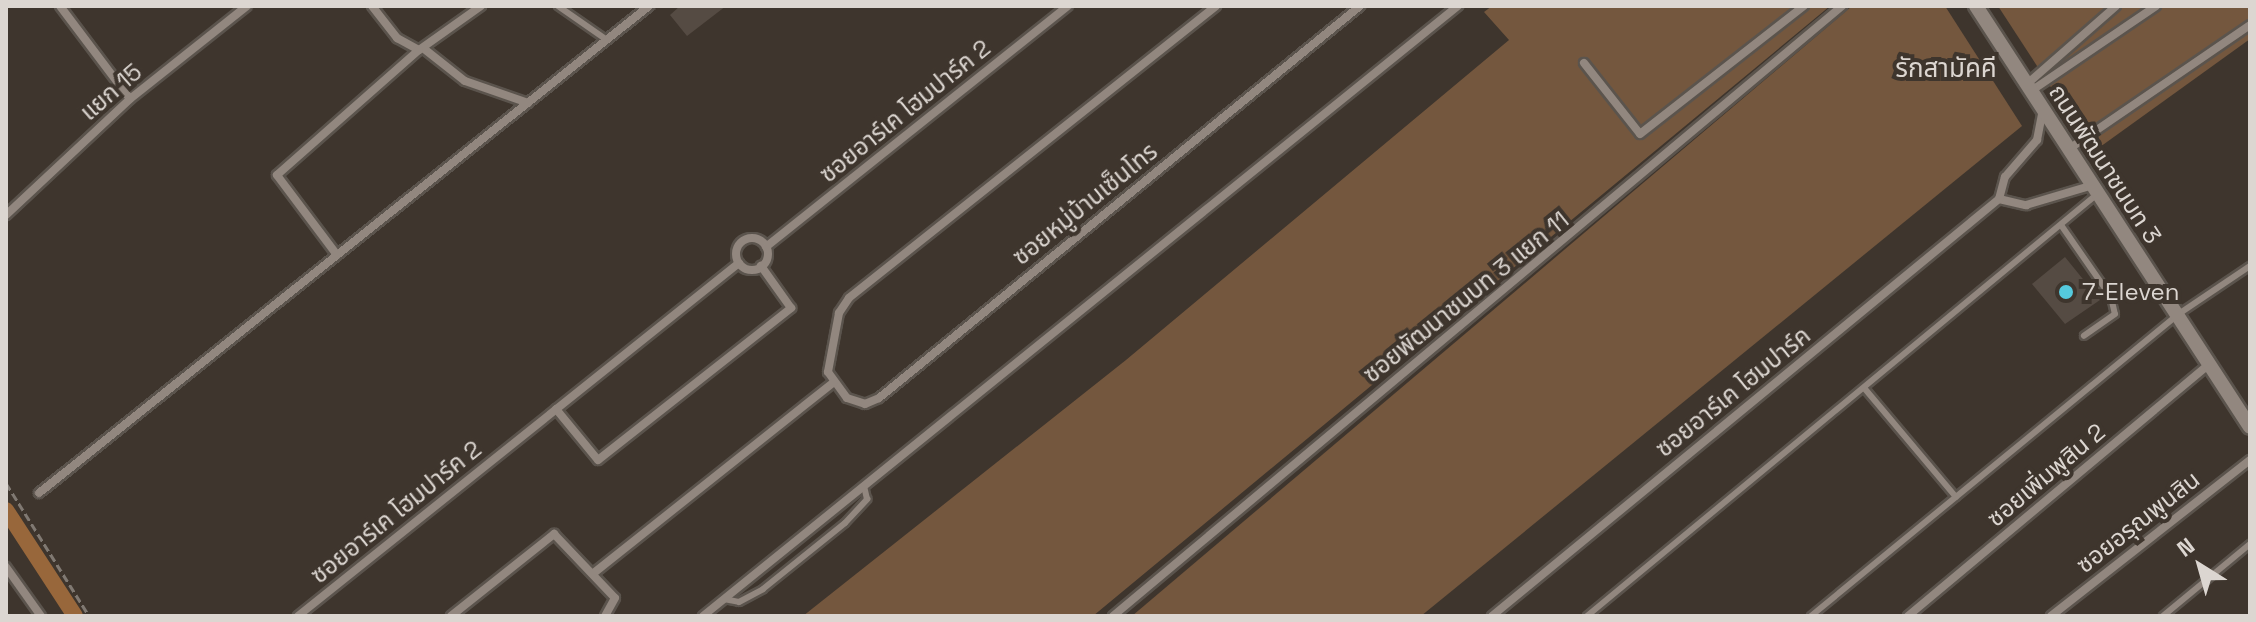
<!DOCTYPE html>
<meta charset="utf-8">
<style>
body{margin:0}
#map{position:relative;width:2256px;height:622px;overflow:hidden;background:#3e352d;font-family:"Space Grotesk","Noto Sans Thai",sans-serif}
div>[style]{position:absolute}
.green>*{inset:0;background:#74573e}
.canal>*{height:16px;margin:-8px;padding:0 8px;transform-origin:8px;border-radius:8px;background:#98673b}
.building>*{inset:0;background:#554b43}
.path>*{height:3px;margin-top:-1.5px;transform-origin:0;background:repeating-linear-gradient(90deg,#807972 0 8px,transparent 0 12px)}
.roads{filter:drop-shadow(2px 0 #5b544d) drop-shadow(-2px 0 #5b544d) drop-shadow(0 2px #5b544d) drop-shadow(0 -2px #5b544d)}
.service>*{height:6px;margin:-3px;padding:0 3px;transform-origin:3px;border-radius:3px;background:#92877f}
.minor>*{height:8px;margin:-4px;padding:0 4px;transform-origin:4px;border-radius:4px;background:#92877f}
.minor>.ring{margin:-4px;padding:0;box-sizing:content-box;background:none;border:8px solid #92877f;border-radius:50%}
.tertiary>*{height:14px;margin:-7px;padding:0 7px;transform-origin:7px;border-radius:7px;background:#92877f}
.dots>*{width:22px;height:22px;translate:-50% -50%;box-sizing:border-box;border:4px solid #3e352d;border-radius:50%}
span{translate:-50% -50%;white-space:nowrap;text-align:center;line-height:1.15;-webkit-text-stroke:8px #3e352d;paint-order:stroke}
.street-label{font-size:24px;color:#dcd6d1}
.poi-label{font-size:24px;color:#dcd6d1}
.left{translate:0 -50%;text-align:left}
.neighbourhood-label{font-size:26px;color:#dcd6d1}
.frame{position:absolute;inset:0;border:8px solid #dcd6d1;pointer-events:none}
.north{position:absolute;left:2160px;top:526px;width:80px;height:80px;-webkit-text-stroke:6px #3e352d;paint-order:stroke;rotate:323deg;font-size:22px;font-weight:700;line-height:32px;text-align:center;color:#dcd6d1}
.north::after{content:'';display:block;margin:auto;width:28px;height:36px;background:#dcd6d1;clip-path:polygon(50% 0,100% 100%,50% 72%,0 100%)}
</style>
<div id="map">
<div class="green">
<div style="clip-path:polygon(1492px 6px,1830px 6px,1093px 616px,803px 616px,1126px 360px,1509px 40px,1484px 12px)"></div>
<div style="clip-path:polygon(1852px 6px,1945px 6px,2022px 126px,1421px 616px,1132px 616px)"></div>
<div style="clip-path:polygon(1998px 6px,2250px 6px,2250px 39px,2093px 152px)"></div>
</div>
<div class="canal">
<div style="left:6px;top:510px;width:126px;rotate:56.9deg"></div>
</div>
<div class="building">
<div style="clip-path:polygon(680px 6px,726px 6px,687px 36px,670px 15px)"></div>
<div style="clip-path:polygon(2065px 257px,2100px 300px,2065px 324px,2032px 284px)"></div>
</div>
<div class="path">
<div style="left:6px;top:483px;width:157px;rotate:58deg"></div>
</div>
<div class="roads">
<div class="service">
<div style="left:558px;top:6px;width:60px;rotate:34.8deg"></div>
<div style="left:2061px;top:225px;width:88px;rotate:55.2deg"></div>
<div style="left:2111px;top:297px;width:17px;rotate:77deg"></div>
<div style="left:2115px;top:314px;width:38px;rotate:145deg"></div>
<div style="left:1865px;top:389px;width:141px;rotate:49.9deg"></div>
<div style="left:724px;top:599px;width:15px;rotate:11deg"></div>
<div style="left:739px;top:602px;width:27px;rotate:-28deg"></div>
<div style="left:763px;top:589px;width:105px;rotate:-38.8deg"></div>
<div style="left:845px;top:523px;width:33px;rotate:-47deg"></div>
<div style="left:867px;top:499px;width:13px;rotate:-103deg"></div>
<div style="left:1587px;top:616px;width:661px;rotate:-39.59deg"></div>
<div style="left:1811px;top:616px;width:474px;rotate:-39.4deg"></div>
<div style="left:2177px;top:315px;width:88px;rotate:-33.9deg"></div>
<div style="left:2163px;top:616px;width:113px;rotate:-39.6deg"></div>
</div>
<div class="minor">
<div style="left:60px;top:6px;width:116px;rotate:53deg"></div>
<div style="left:372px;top:6px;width:41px;rotate:52deg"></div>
<div style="left:397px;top:38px;width:25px;rotate:29deg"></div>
<div style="left:419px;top:50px;width:76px;rotate:-35.4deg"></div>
<div style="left:1216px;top:6px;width:469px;rotate:141.5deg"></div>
<div style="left:849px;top:298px;width:18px;rotate:124deg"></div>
<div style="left:839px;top:313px;width:60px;rotate:100.6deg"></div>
<div style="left:828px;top:372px;width:32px;rotate:54deg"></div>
<div style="left:847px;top:398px;width:19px;rotate:18deg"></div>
<div style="left:865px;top:404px;width:15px;rotate:-23deg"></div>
<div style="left:879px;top:398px;width:621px;rotate:-39.18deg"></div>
<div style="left:423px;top:48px;width:53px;rotate:38.2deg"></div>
<div style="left:465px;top:81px;width:67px;rotate:19.2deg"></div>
<div style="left:1584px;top:63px;width:90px;rotate:51.7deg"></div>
<div style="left:1640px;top:134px;width:208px;rotate:-38deg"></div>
<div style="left:2027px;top:84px;width:118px;rotate:-41.2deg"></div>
<div style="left:2031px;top:91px;width:151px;rotate:-34.2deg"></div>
<div style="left:2069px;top:149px;width:219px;rotate:-34.4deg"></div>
<div style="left:1999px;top:199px;width:28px;rotate:13deg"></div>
<div style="left:2026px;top:205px;width:70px;rotate:-16.6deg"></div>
<div style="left:6px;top:215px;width:170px;rotate:-43.1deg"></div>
<div style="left:130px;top:99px;width:149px;rotate:-38.5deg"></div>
<div class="ring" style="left:736px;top:238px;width:24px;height:24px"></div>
<div style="left:766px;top:247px;width:386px;rotate:-38.6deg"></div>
<div style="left:337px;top:255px;width:100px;rotate:-126.9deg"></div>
<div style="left:277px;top:175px;width:189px;rotate:-41.4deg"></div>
<div style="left:556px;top:409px;width:66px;rotate:50.5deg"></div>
<div style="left:598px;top:460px;width:246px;rotate:-38.2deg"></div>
<div style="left:791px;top:308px;width:52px;rotate:-125.5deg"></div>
<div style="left:39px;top:493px;width:781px;rotate:-38.6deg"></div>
<div style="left:6px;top:567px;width:60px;rotate:54.5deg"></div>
<div style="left:595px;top:572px;width:304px;rotate:-38.5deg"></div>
<div style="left:298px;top:616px;width:565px;rotate:-38.68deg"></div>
<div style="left:451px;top:616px;width:132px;rotate:-38.5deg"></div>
<div style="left:554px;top:534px;width:88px;rotate:46.4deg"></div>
<div style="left:615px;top:598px;width:21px;rotate:119deg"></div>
<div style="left:703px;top:616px;width:971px;rotate:-38.94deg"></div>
<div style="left:1113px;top:616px;width:951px;rotate:-39.92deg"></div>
<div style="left:1492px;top:616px;width:656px;rotate:-39.44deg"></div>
<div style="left:1999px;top:199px;width:23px;rotate:-75deg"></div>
<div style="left:2005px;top:177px;width:49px;rotate:-49.1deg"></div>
<div style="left:2037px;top:140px;width:32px;rotate:-79deg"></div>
<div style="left:1908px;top:616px;width:393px;rotate:-39.9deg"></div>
<div style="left:2051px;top:616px;width:253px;rotate:-38.1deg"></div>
</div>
<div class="tertiary">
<div style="left:1976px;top:6px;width:502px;rotate:56.94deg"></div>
</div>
</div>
<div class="dots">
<div style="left:2066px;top:292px;background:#55cade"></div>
</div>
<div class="street-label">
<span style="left:111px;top:92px;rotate:-41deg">แยก 15</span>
<span style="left:905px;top:111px;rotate:-39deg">ซอยอาร์เค โฮมปาร์ค 2</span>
<span style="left:2105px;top:164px;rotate:57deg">ถนนพัฒนาชนบท 3</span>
<span style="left:1085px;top:204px;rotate:-39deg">ซอยหมู่บ้านเซ็นโทร</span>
<span style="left:1466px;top:297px;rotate:-39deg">ซอยพัฒนาชนบท 3 แยก 11</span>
<span style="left:1733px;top:392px;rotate:-39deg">ซอยอาร์เค โฮมปาร์ค</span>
<span style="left:2046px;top:475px;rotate:-40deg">ซอยเพิ่มพูสิน 2</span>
<span style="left:396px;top:512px;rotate:-39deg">ซอยอาร์เค โฮมปาร์ค 2</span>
<span style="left:2138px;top:522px;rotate:-38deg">ซอยอรุณพูนสิน</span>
</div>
<div class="poi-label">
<span class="left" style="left:2082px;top:292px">7-Eleven</span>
</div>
<div class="neighbourhood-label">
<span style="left:1946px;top:69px">รักสามัคคี</span>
</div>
<div class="frame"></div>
<div class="north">N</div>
</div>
